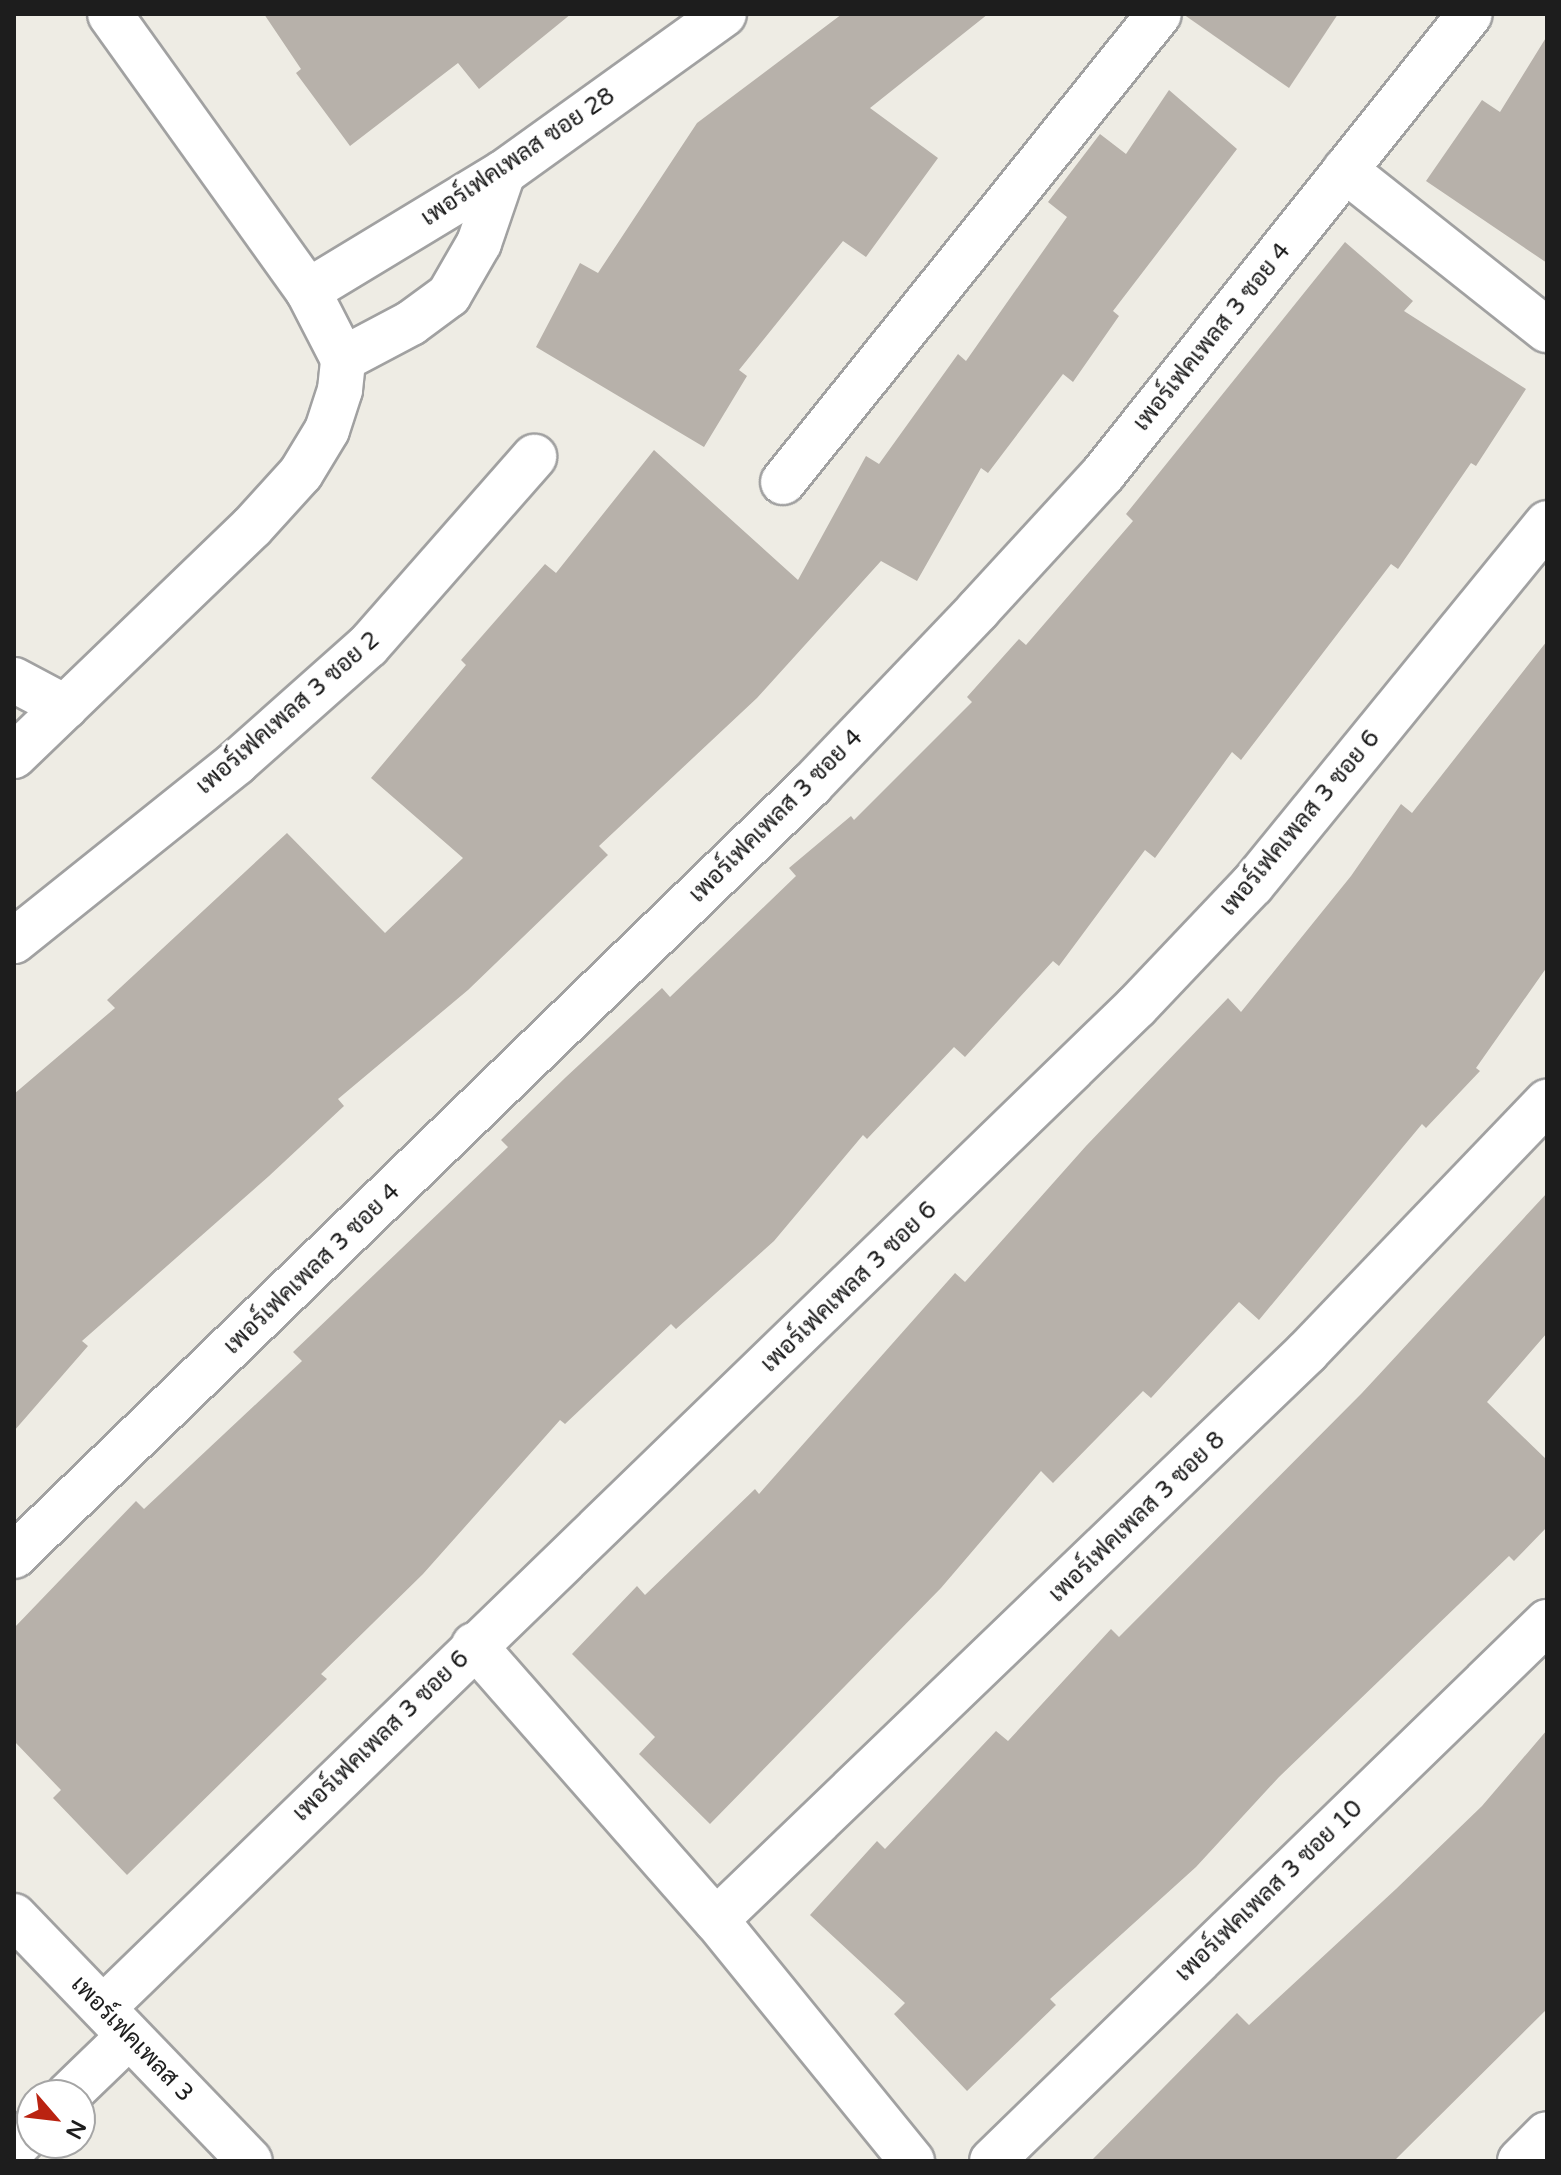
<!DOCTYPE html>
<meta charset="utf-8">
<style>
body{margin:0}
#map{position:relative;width:1561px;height:2175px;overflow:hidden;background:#eeece4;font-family:"Varela Round",Sarabun,sans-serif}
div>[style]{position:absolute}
.building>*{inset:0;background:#b7b1aa}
.roads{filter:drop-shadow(2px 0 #a1a1a1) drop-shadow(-2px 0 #a1a1a1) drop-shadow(0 2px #a1a1a1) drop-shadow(0 -2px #a1a1a1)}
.minor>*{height:44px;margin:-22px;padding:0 22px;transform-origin:22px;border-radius:22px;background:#fff}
span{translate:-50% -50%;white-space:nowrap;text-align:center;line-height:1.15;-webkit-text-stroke:6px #fff;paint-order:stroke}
.street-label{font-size:24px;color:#1d1d1d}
.frame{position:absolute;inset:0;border:16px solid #1d1d1d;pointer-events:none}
.north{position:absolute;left:16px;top:2079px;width:80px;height:80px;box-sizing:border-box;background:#fff;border:2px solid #a5a5a5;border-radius:50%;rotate:118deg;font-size:22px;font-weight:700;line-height:32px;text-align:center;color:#1d1d1d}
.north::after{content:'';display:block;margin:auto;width:28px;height:36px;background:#ba2311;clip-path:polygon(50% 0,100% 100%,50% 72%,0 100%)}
</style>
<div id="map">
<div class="building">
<div style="clip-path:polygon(264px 14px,571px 14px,479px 89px,458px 63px,350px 146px,296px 73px,301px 69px)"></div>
<div style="clip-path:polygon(842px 14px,988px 14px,870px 108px,938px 158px,866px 257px,843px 241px,739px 370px,747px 376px,704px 447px,536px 347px,580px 263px,598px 273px,697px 123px)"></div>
<div style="clip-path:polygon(1183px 14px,1338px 14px,1289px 88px)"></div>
<div style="clip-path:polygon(1547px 36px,1547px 263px,1426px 181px,1482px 100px,1500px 112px)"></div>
<div style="clip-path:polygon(1169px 90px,1237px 149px,1113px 311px,1119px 316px,1073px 382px,1063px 374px,988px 473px,981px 468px,917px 581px,881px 561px,757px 698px,599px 846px,608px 855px,468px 990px,338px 1099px,344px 1106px,269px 1176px,82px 1341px,88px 1346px,14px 1431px,14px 1094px,115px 1008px,107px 1000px,287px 833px,385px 933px,463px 858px,371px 778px,466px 665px,461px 660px,545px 564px,556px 573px,654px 450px,798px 580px,866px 456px,879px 464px,958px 354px,966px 361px,1067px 217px,1048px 202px,1100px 134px,1126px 154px)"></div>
<div style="clip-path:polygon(1345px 242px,1413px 301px,1404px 311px,1526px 389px,1476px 466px,1471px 463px,1398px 569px,1391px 564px,1241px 760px,1232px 752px,1155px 858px,1145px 850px,1059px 966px,1053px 961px,965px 1057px,954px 1047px,867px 1139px,863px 1135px,774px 1241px,676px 1329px,671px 1324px,565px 1424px,560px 1420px,423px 1574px,321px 1674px,327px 1679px,127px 1875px,53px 1798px,61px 1790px,14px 1741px,14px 1628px,136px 1501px,144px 1509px,302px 1361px,293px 1352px,508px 1147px,501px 1140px,566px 1077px,662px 988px,670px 997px,796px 876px,789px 868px,851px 816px,854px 820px,972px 702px,967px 697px,1019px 639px,1026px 645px,1133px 521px,1126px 514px)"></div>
<div style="clip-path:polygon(1547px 641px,1547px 967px,1476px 1068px,1480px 1071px,1426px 1128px,1422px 1124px,1259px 1320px,1239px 1302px,1151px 1398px,1143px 1391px,1053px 1483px,1041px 1471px,941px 1588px,710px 1824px,639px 1754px,655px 1737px,572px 1654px,637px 1586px,645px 1595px,755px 1489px,759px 1494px,955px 1273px,965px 1282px,1086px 1146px,1228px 998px,1241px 1012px,1351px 876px,1401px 804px,1412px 813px)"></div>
<div style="clip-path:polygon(1547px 1193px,1547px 1333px,1487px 1402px,1547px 1460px,1547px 1527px,1514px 1561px,1509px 1556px,1279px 1777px,1196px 1867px,1050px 1999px,1056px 2005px,967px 2091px,894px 2014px,905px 2003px,810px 1915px,877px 1841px,885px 1849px,996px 1731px,1008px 1741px,1111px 1629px,1119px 1637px,1362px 1393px)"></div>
<div style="clip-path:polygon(1547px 1730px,1547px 2009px,1394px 2161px,1091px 2161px,1237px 2013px,1249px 2025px,1396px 1889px,1482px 1806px)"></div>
</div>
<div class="roads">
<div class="minor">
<div style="left:1345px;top:170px;width:258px;rotate:38.4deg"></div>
<div style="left:308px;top:291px;width:228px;rotate:-31.2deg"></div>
<div style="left:503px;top:173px;width:272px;rotate:-35.7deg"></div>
<div style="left:343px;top:359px;width:77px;rotate:-27.9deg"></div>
<div style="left:411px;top:323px;width:47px;rotate:-36.4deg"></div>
<div style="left:449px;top:295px;width:60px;rotate:-60deg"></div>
<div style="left:479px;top:243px;width:74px;rotate:-71.1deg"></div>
<div style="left:783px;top:482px;width:600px;rotate:-51.22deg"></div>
<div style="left:14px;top:680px;width:58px;rotate:27.9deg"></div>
<div style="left:14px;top:756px;width:330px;rotate:-43.9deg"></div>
<div style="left:252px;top:527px;width:73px;rotate:-47.8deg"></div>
<div style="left:301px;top:473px;width:50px;rotate:-58.8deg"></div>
<div style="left:327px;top:430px;width:42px;rotate:-72deg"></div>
<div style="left:340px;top:390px;width:31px;rotate:-84deg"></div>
<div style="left:343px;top:359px;width:76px;rotate:-117.2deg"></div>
<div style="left:308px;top:291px;width:340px;rotate:-125.6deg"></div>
<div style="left:14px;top:941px;width:285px;rotate:-38.7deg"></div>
<div style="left:236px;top:763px;width:176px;rotate:-41.6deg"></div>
<div style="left:368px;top:646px;width:252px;rotate:-48.7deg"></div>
<div style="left:14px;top:1556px;width:1109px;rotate:-44.05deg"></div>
<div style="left:811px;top:785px;width:242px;rotate:-46.3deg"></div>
<div style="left:978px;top:610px;width:185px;rotate:-47.4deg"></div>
<div style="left:1103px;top:474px;width:588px;rotate:-51.42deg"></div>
<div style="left:474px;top:1645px;width:366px;rotate:48.7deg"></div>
<div style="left:716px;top:1920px;width:311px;rotate:50.9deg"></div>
<div style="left:14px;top:1916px;width:340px;rotate:46.1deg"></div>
<div style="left:716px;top:1920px;width:820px;rotate:-43.86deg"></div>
<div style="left:1307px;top:1352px;width:347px;rotate:-46.2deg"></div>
<div style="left:104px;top:2007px;width:1438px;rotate:-44.1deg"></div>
<div style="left:1137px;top:1006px;width:167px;rotate:-46.5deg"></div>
<div style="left:1252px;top:885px;width:467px;rotate:-50.8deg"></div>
<div style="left:68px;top:2095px;width:83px;rotate:-44deg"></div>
<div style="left:14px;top:2148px;width:25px;rotate:-45deg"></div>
<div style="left:992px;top:2161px;width:774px;rotate:-44.16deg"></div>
<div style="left:1520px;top:2161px;width:38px;rotate:-45deg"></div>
</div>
</div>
<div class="street-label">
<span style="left:518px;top:157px;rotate:-34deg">เพอร์เฟคเพลส ซอย 28</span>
<span style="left:1212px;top:337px;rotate:-51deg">เพอร์เฟคเพลส 3 ซอย 4</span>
<span style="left:288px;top:713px;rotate:-41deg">เพอร์เฟคเพลส 3 ซอย 2</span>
<span style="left:776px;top:816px;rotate:-45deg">เพอร์เฟคเพลส 3 ซอย 4</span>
<span style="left:1300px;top:823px;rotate:-50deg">เพอร์เฟคเพลส 3 ซอย 6</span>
<span style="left:312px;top:1269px;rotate:-44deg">เพอร์เฟคเพลส 3 ซอย 4</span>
<span style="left:849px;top:1287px;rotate:-44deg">เพอร์เฟคเพลส 3 ซอย 6</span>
<span style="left:1137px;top:1517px;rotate:-44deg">เพอร์เฟคเพลส 3 ซอย 8</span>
<span style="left:381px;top:1736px;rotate:-44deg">เพอร์เฟคเพลส 3 ซอย 6</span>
<span style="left:1269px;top:1891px;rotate:-44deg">เพอร์เฟคเพลส 3 ซอย 10</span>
<span style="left:132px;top:2039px;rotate:46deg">เพอร์เฟคเพลส 3</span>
</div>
<div class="frame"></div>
<div class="north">N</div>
</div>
